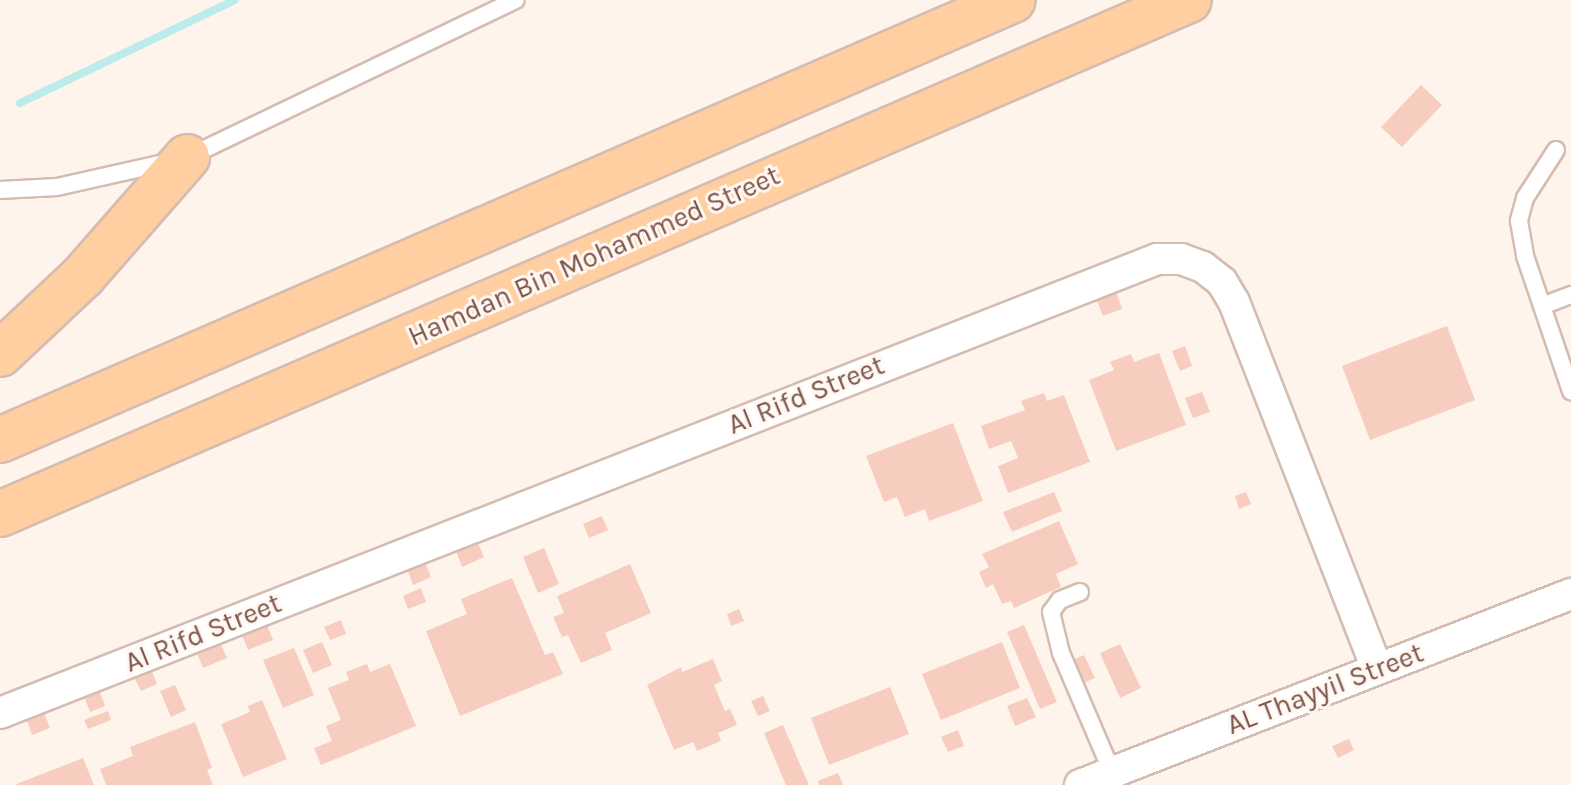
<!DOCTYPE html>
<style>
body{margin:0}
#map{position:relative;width:1571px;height:785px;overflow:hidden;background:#fef4eb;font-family:Karla,sans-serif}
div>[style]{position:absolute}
.stream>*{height:8px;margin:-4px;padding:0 4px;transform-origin:4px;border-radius:4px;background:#bcebeb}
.building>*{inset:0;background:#f6cdbf}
.roads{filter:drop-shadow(2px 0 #d5bcb1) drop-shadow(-2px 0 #d5bcb1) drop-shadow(0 2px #d5bcb1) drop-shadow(0 -2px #d5bcb1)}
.service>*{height:16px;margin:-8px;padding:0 8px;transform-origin:8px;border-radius:8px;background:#fff}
.minor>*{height:30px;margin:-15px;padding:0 15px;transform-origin:15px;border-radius:15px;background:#fff}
.primary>*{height:44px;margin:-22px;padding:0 22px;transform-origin:22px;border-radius:22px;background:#ffcea1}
span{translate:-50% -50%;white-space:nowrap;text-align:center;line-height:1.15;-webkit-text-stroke:6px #fff8f3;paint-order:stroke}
.street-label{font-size:28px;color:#7d554a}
</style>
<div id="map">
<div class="stream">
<div style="left:20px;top:103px;width:238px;rotate:-25.6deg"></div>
</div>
<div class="building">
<div style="clip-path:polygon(1421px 85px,1442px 105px,1402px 147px,1381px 127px)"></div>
<div style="clip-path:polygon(1116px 292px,1122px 309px,1103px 316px,1096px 299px)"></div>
<div style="clip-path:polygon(1447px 326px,1475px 400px,1370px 440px,1342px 366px)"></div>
<div style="clip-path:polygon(1185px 346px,1192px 366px,1180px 371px,1172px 351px)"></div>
<div style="clip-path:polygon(1159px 353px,1186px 425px,1116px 451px,1089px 380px,1114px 370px,1110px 362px,1131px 354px,1134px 362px)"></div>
<div style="clip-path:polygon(1202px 392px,1210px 412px,1193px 418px,1185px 398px)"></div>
<div style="clip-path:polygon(1044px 393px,1047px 401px,1064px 395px,1090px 462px,1008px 493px,998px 466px,1018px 458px,1011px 441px,989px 449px,981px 426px,1025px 410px,1021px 401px)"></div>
<div style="clip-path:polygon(953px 423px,983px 501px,929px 521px,925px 509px,905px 517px,897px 497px,884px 502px,866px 456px)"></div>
<div style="clip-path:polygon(1054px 492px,1062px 511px,1012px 532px,1003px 512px)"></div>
<div style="clip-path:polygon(1246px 492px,1251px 504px,1239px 509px,1235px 496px)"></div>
<div style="clip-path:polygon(602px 516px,608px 530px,589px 538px,583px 524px)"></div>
<div style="clip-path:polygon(1059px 521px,1078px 564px,1056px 574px,1061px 587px,1014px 608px,1011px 601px,1002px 604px,993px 584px,986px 588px,979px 572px,989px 567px,982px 554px)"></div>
<div style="clip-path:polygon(477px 541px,484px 557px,462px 567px,456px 551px)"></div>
<div style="clip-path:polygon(544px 548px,559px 584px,538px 593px,523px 557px)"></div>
<div style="clip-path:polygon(425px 562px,431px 577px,413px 585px,407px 569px)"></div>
<div style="clip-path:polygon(630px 564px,651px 613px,605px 633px,612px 650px,581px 663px,568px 635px,562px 637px,553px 617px,564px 613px,557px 596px)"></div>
<div style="clip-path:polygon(512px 578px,545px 655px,553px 652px,563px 674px,460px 716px,426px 631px,467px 614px,461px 599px)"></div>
<div style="clip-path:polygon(421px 588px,426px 602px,408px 609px,403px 596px)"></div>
<div style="clip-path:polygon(739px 609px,744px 621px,731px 626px,727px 614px)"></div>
<div style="clip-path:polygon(341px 620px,346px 634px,330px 640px,324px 627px)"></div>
<div style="clip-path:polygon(267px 625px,273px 640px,248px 650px,242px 635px)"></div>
<div style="clip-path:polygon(1024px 625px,1057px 702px,1040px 709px,1007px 632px)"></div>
<div style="clip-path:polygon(322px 642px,332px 665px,313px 673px,303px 650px)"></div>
<div style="clip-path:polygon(1002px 642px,1020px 688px,941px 720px,922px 674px)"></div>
<div style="clip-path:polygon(221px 644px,227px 658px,203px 668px,197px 653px)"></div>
<div style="clip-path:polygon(1120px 644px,1141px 688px,1120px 698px,1100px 653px)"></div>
<div style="clip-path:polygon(294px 648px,314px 695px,283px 708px,263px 660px)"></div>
<div style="clip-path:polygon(1084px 655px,1095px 678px,1077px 686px,1066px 663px)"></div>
<div style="clip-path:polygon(713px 659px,722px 681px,714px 685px,725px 711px,730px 709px,737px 725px,718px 733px,721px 741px,697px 751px,693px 742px,674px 750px,647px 685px,681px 667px,682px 672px)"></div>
<div style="clip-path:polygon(367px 664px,370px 672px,390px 664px,416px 726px,321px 765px,314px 748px,332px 741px,326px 726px,341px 720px,328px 688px,349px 680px,346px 672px)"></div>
<div style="clip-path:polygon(151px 669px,157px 684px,141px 691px,134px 677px)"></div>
<div style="clip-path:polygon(175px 685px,186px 710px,171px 717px,160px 691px)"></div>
<div style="clip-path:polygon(890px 687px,909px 734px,829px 765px,811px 718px)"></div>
<div style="clip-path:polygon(99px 690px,105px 706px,90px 712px,84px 696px)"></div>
<div style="clip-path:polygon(763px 696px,770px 711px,758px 716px,751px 701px)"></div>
<div style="clip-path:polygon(1027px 698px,1036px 717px,1015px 726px,1007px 706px)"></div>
<div style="clip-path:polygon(262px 700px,287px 759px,243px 777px,221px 724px,250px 712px,248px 706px)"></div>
<div style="clip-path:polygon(108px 711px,111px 720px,88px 729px,84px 720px)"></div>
<div style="clip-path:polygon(44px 713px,50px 728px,32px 735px,27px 720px)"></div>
<div style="clip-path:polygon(195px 722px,212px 768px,207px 770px,213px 785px,106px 785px,100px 769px,133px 756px,130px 747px)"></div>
<div style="clip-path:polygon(783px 725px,809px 785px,786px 785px,764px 733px)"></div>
<div style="clip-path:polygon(958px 730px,964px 746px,948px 752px,941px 737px)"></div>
<div style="clip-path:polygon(1349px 739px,1354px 750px,1338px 758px,1332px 746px)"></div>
<div style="clip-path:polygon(83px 758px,94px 785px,14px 785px)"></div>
<div style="clip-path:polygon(838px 773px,843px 785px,819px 785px,818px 781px)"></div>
</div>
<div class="roads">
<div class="service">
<div style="left:1556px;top:150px;width:57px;rotate:122.9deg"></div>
<div style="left:1525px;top:198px;width:24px;rotate:105deg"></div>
<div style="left:1519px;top:221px;width:36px;rotate:80deg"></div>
<div style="left:1525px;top:256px;width:143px;rotate:71.2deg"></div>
<div style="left:190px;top:156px;width:361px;rotate:-25.6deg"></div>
<div style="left:0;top:190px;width:57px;rotate:-3deg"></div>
<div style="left:57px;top:187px;width:114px;rotate:-12.7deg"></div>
<div style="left:1542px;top:306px;width:31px;rotate:-21deg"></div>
<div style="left:1080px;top:592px;width:22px;rotate:158deg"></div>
<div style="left:1060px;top:600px;width:15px;rotate:127deg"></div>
<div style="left:1051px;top:612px;width:42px;rotate:76.3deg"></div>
<div style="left:1061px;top:653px;width:129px;rotate:66.8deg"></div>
</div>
<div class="minor">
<div style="left:0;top:713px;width:1243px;rotate:-21.42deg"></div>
<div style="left:1157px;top:259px;width:24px"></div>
<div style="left:1181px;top:259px;width:23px;rotate:20deg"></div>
<div style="left:1203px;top:267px;width:24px;rotate:38deg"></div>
<div style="left:1222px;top:282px;width:23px;rotate:59deg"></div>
<div style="left:1234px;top:302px;width:394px;rotate:68.7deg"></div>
<div style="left:1080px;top:785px;width:527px;rotate:-21.26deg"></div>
</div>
<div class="primary">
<div style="left:0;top:354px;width:114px;rotate:-43.2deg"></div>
<div style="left:83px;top:276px;width:158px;rotate:-48.8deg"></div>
<div style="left:0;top:440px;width:1104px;rotate:-23.48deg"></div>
<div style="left:0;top:514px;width:1295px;rotate:-23.38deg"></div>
</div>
</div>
<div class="street-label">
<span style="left:594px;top:256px;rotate:-24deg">Hamdan Bin Mohammed Street</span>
<span style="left:806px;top:395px;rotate:-22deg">Al Rifd Street</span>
<span style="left:203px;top:633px;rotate:-22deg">Al Rifd Street</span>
<span style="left:1325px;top:689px;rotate:-21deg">AL Thayyil Street</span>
</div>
</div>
